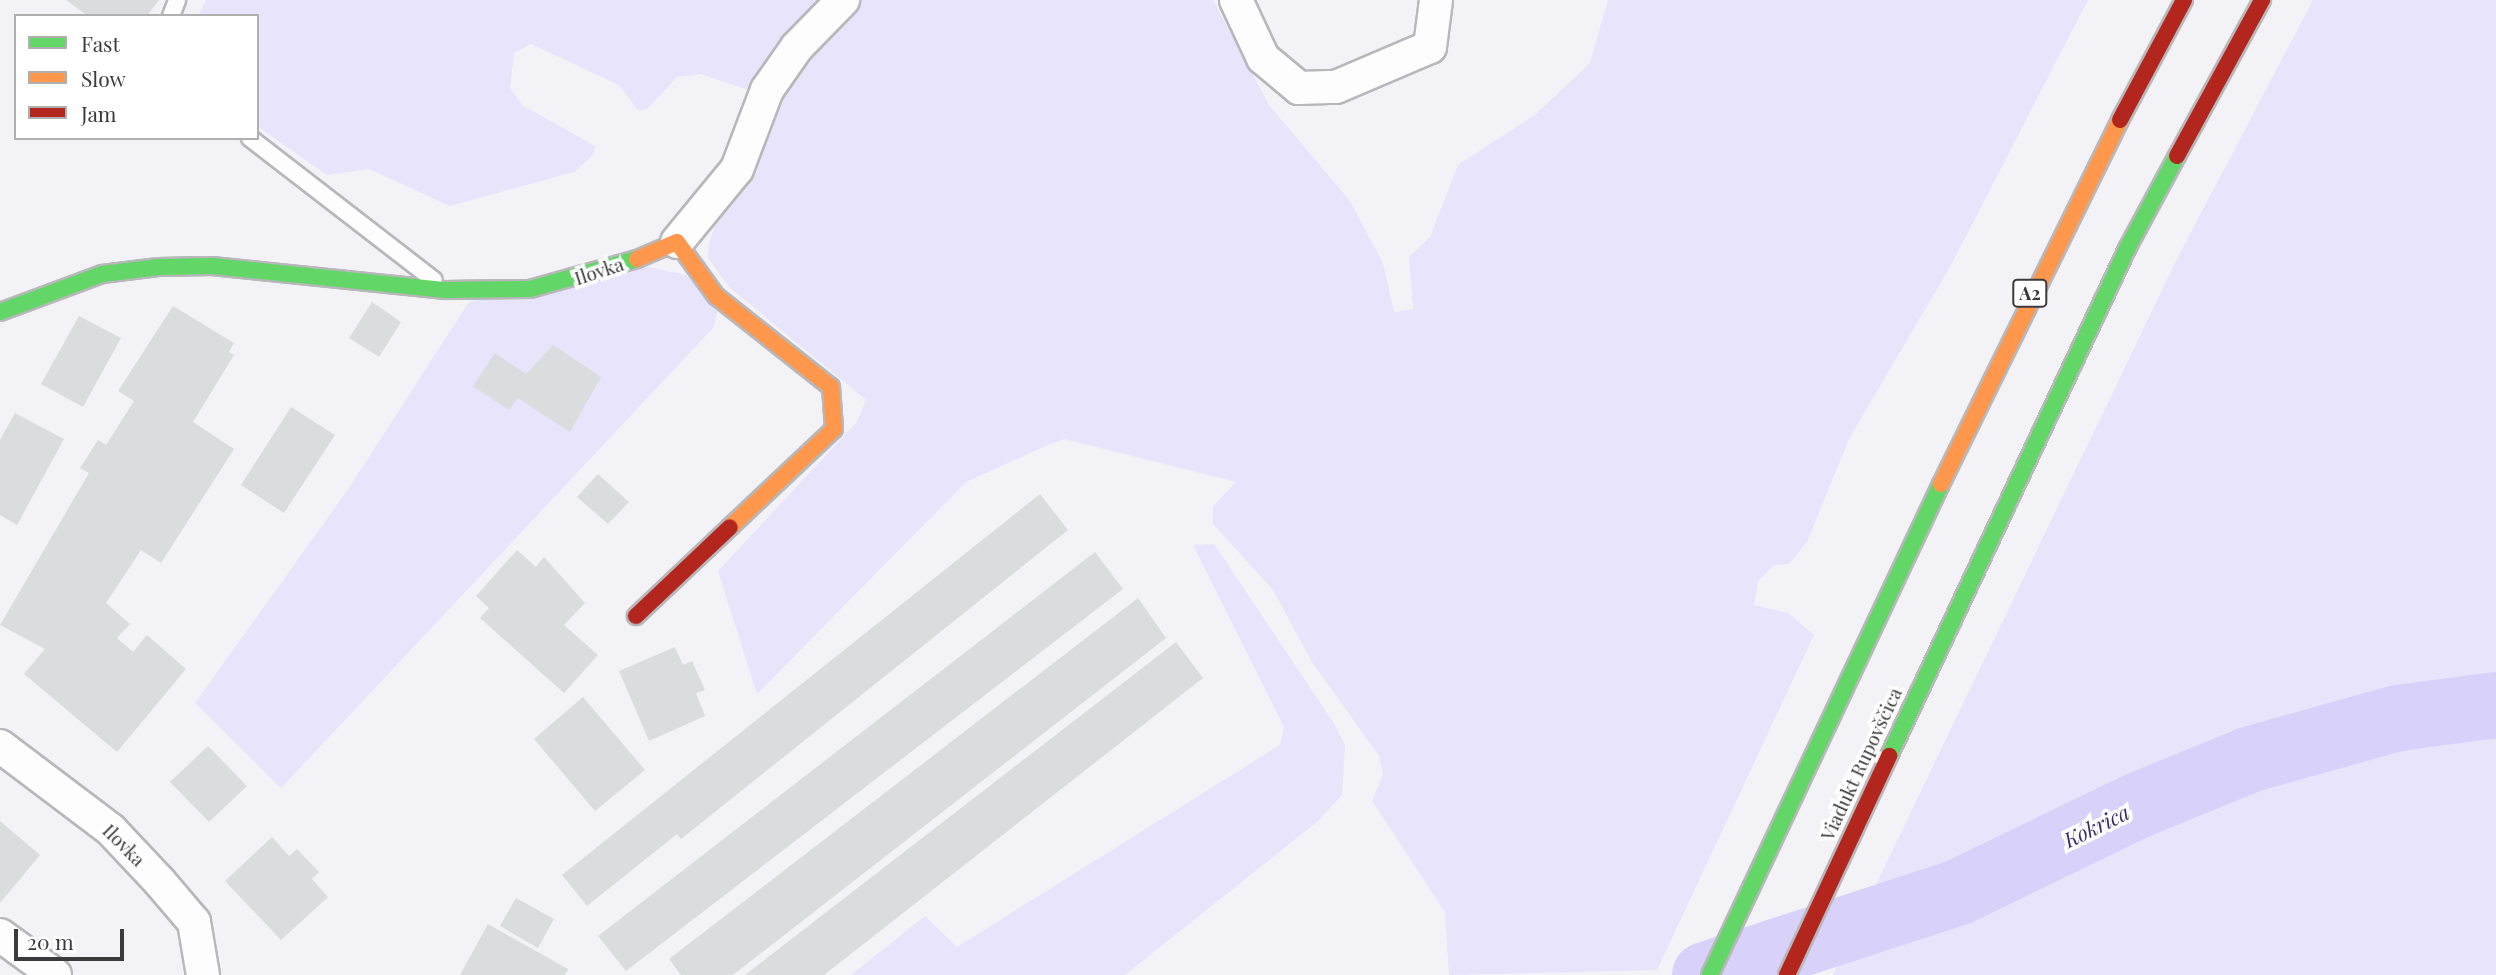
<!DOCTYPE html>
<meta charset="utf-8">
<style>
body{margin:0}
#map{position:relative;width:2496px;height:975px;overflow:hidden;background:#f3f3f7;font-family:"Playfair Display",serif}
div>[style]{position:absolute}
.green>*{inset:0;background:#e7e4fb}
.river>*{height:66px;margin:-33px;padding:0 33px;transform-origin:33px;border-radius:33px;background:#d8d1fa}
.building>*{inset:0;background:#dbdcdd}
.roads{filter:drop-shadow(2px 0 #b8b7ba) drop-shadow(-2px 0 #b8b7ba) drop-shadow(0 2px #b8b7ba) drop-shadow(0 -2px #b8b7ba)}
.lane>*{height:16px;margin:-8px;padding:0 8px;transform-origin:8px;border-radius:8px;background:#fdfdfe}
.street>*{height:32px;margin:-16px;padding:0 16px;transform-origin:16px;border-radius:16px;background:#fdfdfe}
.fast>*{height:16px;margin:-8px;padding:0 8px;transform-origin:8px;border-radius:8px;background:#63d668}
.slow>*{height:16px;margin:-8px;padding:0 8px;transform-origin:8px;border-radius:8px;background:#ff974d}
.jam>*{height:16px;margin:-8px;padding:0 8px;transform-origin:8px;border-radius:8px;background:#b3261e}
span{translate:-50% -50%;white-space:nowrap;text-align:center;line-height:1.15;-webkit-text-stroke:7px #fff;paint-order:stroke}
.shield-label span{padding:2px 5px;background:#fff;border:2px solid;border-radius:5px;-webkit-text-stroke-width:0}
.shield-label{font-size:18px;color:#3a3a3d;font-weight:700}
.street-label{font-size:19px;color:#3a3a3d}
.water-label{font-size:21px;color:#3c2b6a;font-style:italic}
.legend{position:absolute;left:14px;top:14px;width:245px;height:126px;box-sizing:border-box;background:#fff;border:2px solid #b0b0b1;margin:0;padding:9px 12px;list-style:none;font-size:21px;color:#3a3a3d}
.legend li{display:flex;align-items:center;gap:14px;height:35px}
.legend b{width:35px;border:2px solid #b0b0b1}
.scale{position:absolute;left:14px;top:929px;width:110px;height:32px;box-sizing:border-box;border:4px solid #3a3a3d;border-top:0;padding-left:9px;font-size:21px;line-height:24px;white-space:nowrap;color:#3a3a3d;-webkit-text-stroke:5px #fff;paint-order:stroke}
</style>
<div id="map">
<div class="green">
<div style="clip-path:polygon(206px 0,831px 0,758px 93px,701px 74px,677px 77px,647px 109px,638px 110px,619px 85px,531px 44px,514px 53px,510px 88px,522px 105px,595px 146px,593px 155px,574px 172px,450px 206px,369px 169px,327px 175px,257px 126px,257px 16px,198px 16px)"></div>
<div style="clip-path:polygon(859px 0,1213px 0,1269px 105px,1350px 201px,1383px 263px,1394px 312px,1413px 309px,1409px 257px,1430px 237px,1458px 165px,1536px 114px,1590px 63px,1608px 0,2088px 0,1951px 265px,1849px 439px,1807px 542px,1789px 564px,1774px 565px,1758px 581px,1754px 605px,1788px 613px,1814px 635px,1657px 970px,1449px 975px,1445px 912px,1372px 801px,1383px 774px,1379px 756px,1312px 662px,1273px 590px,1213px 524px,1213px 506px,1236px 482px,1064px 439px,1046px 446px,966px 482px,757px 694px,718px 571px,857px 422px,866px 400px,729px 287px,708px 258px,709px 244px,719px 212px,803px 55px)"></div>
<div style="clip-path:polygon(2313px 0,2496px 0,2496px 692px,2334px 720px,2195px 768px,2052px 838px,1868px 901px,2178px 257px)"></div>
<div style="clip-path:polygon(644px 266px,686px 275px,718px 309px,713px 328px,281px 788px,195px 703px,349px 488px,469px 302px)"></div>
<div style="clip-path:polygon(1214px 544px,1333px 722px,1345px 745px,1342px 795px,1318px 821px,1125px 975px,851px 975px,925px 916px,957px 947px,1280px 745px,1284px 727px,1193px 545px)"></div>
<div style="clip-path:polygon(2496px 718px,2496px 975px,1833px 975px,1843px 953px,2068px 861px,2135px 816px,2401px 731px)"></div>
</div>
<div class="river">
<div style="left:1705px;top:975px;width:267px;rotate:-18.1deg"></div>
<div style="left:1959px;top:892px;width:195px;rotate:-25.9deg"></div>
<div style="left:2134px;top:807px;width:126px;rotate:-22.3deg"></div>
<div style="left:2251px;top:759px;width:153px;rotate:-15.6deg"></div>
<div style="left:2398px;top:718px;width:99px;rotate:-7.6deg"></div>
</div>
<div class="building">
<div style="clip-path:polygon(66px 0,159px 0,147px 16px,88px 16px)"></div>
<div style="clip-path:polygon(372px 302px,401px 322px,379px 357px,349px 338px)"></div>
<div style="clip-path:polygon(173px 306px,234px 343px,229px 352px,234px 355px,193px 422px,234px 449px,161px 563px,141px 550px,106px 603px,130px 624px,117px 638px,133px 652px,147px 635px,186px 669px,117px 752px,24px 674px,45px 649px,0 625px,89px 473px,80px 468px,98px 440px,106px 445px,134px 401px,118px 391px)"></div>
<div style="clip-path:polygon(79px 316px,121px 338px,83px 407px,41px 384px)"></div>
<div style="clip-path:polygon(553px 345px,601px 377px,570px 432px,518px 398px,509px 410px,473px 386px,495px 353px,526px 374px)"></div>
<div style="clip-path:polygon(291px 407px,335px 435px,284px 513px,241px 485px)"></div>
<div style="clip-path:polygon(15px 413px,64px 439px,17px 525px,0 515px,0 440px)"></div>
<div style="clip-path:polygon(598px 474px,629px 502px,608px 524px,577px 497px)"></div>
<div style="clip-path:polygon(1040px 494px,1068px 530px,681px 839px,677px 834px,587px 906px,562px 875px)"></div>
<div style="clip-path:polygon(517px 550px,536px 567px,544px 557px,585px 603px,564px 625px,598px 655px,564px 693px,480px 618px,489px 608px,476px 596px)"></div>
<div style="clip-path:polygon(1095px 552px,1123px 589px,626px 971px,598px 936px)"></div>
<div style="clip-path:polygon(1138px 598px,1166px 638px,733px 975px,681px 975px,669px 959px)"></div>
<div style="clip-path:polygon(1176px 642px,1203px 678px,824px 975px,745px 975px)"></div>
<div style="clip-path:polygon(675px 647px,683px 665px,692px 661px,705px 690px,696px 693px,705px 716px,649px 741px,619px 671px)"></div>
<div style="clip-path:polygon(583px 697px,645px 770px,595px 811px,534px 739px)"></div>
<div style="clip-path:polygon(208px 746px,247px 786px,209px 822px,170px 782px)"></div>
<div style="clip-path:polygon(0 821px,40px 855px,0 903px)"></div>
<div style="clip-path:polygon(272px 837px,289px 856px,297px 849px,319px 872px,312px 879px,328px 897px,281px 940px,225px 881px)"></div>
<div style="clip-path:polygon(516px 898px,554px 919px,538px 948px,500px 926px)"></div>
<div style="clip-path:polygon(488px 924px,568px 969px,565px 975px,460px 975px)"></div>
</div>
<div class="roads">
<div class="lane">
<div style="left:171px;top:16px;width:17px;rotate:-69deg"></div>
<div style="left:250px;top:138px;width:232px;rotate:37.7deg"></div>
</div>
<div class="street">
<div style="left:1236px;top:0;width:64px;rotate:65deg"></div>
<div style="left:1263px;top:58px;width:47px;rotate:39.8deg"></div>
<div style="left:1299px;top:88px;width:37px;rotate:-2deg"></div>
<div style="left:1336px;top:87px;width:102px;rotate:-23.1deg"></div>
<div style="left:1430px;top:47px;width:47px;rotate:-82.7deg"></div>
<div style="left:677px;top:242px;width:94px;rotate:-50.6deg"></div>
<div style="left:737px;top:169px;width:85px;rotate:-69.2deg"></div>
<div style="left:767px;top:90px;width:52px;rotate:-55.1deg"></div>
<div style="left:797px;top:47px;width:66px;rotate:-45.6deg"></div>
<div style="left:0;top:746px;width:139px;rotate:37.1deg"></div>
<div style="left:111px;top:830px;width:70px;rotate:46.7deg"></div>
<div style="left:159px;top:881px;width:54px;rotate:49.5deg"></div>
<div style="left:194px;top:922px;width:54px;rotate:80.4deg"></div>
<div style="left:0;top:935px;width:68px;rotate:36deg"></div>
</div>
<div class="fast">
<div style="left:0;top:312px;width:109px;rotate:-20.4deg"></div>
<div style="left:102px;top:274px;width:57px;rotate:-7deg"></div>
<div style="left:159px;top:267px;width:53px;rotate:-1.1deg"></div>
<div style="left:212px;top:266px;width:235px;rotate:5.9deg"></div>
<div style="left:446px;top:290px;width:84px;rotate:-0.7deg"></div>
<div style="left:530px;top:289px;width:111px;rotate:-15.7deg"></div>
<div style="left:1889px;top:756px;width:562px;rotate:-64.85deg"></div>
<div style="left:2128px;top:247px;width:103px;rotate:-61.7deg"></div>
<div style="left:1710px;top:975px;width:543px;rotate:-64.8deg"></div>
</div>
<div class="slow">
<div style="left:637px;top:259px;width:43px;rotate:-23deg"></div>
<div style="left:677px;top:242px;width:67px;rotate:54.2deg"></div>
<div style="left:716px;top:296px;width:147px;rotate:38.4deg"></div>
<div style="left:831px;top:387px;width:42px;rotate:85.9deg"></div>
<div style="left:834px;top:429px;width:143px;rotate:136.7deg"></div>
<div style="left:1941px;top:484px;width:406px;rotate:-63.8deg"></div>
</div>
<div class="jam">
<div style="left:2120px;top:120px;width:136px;rotate:-61.9deg"></div>
<div style="left:2177px;top:156px;width:178px;rotate:-61.4deg"></div>
<div style="left:636px;top:616px;width:129px;rotate:-43.4deg"></div>
<div style="left:1787px;top:975px;width:242px;rotate:-65deg"></div>
</div>
</div>
<div class="shield-label">
<span style="left:2030px;top:293px">A2</span>
</div>
<div class="street-label">
<span style="left:599px;top:271px;rotate:-18deg">Ilovka</span>
<span style="left:1861px;top:764px;rotate:-65deg">Viadukt Rupovščica</span>
<span style="left:124px;top:845px;rotate:45deg">Ilovka</span>
</div>
<div class="water-label">
<span style="left:2096px;top:825px;rotate:-26deg">Kokrica</span>
</div>
<ul class="legend">
<li><b style="height:9px;background:#63d668"></b>Fast</li>
<li><b style="height:9px;background:#ff974d"></b>Slow</li>
<li><b style="height:9px;background:#b3261e"></b>Jam</li>
</ul>
<div class="scale">20 m</div>
</div>
